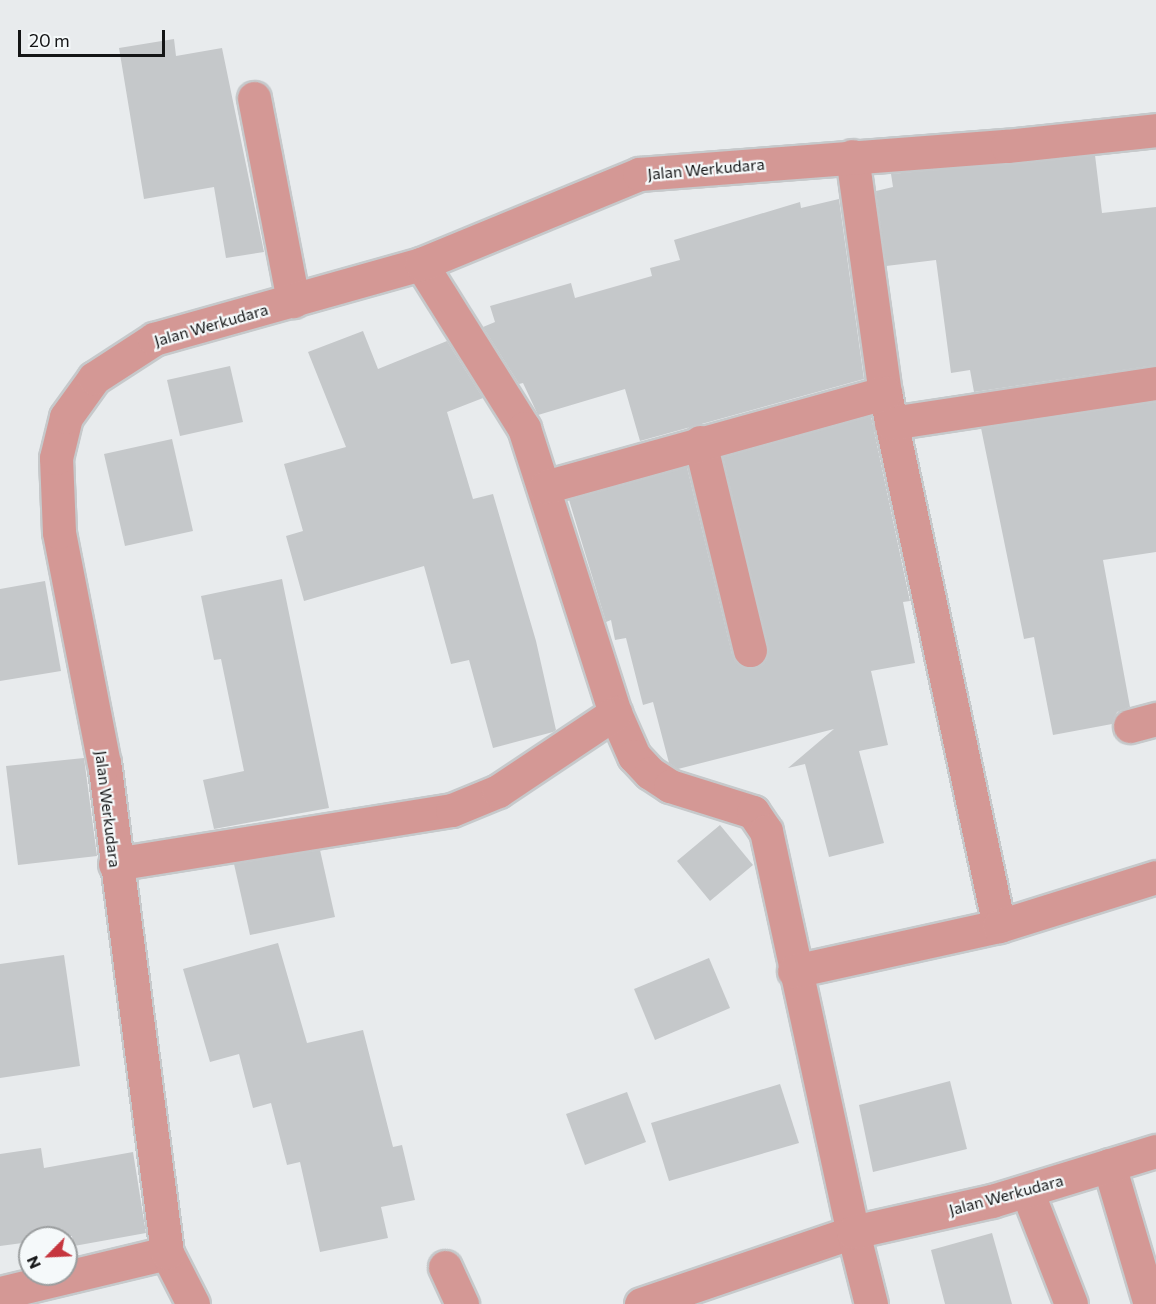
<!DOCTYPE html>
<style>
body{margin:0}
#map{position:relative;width:1156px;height:1304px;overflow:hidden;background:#e8ebed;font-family:Commissioner,sans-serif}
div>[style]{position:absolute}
.building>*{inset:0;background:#c5c8ca}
.roads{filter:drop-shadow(2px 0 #c6c9cb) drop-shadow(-2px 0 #c6c9cb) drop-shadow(0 2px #c6c9cb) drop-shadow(0 -2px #c6c9cb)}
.minor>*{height:33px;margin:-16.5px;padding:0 16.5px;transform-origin:16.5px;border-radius:16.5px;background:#d49895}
span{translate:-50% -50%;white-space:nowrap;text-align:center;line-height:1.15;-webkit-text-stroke:4.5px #f5f9fa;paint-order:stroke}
.street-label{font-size:16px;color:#141516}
.north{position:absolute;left:18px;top:1226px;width:60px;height:60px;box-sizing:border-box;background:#f5f9fa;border:2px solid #9b9e9f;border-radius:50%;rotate:246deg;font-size:16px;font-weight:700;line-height:24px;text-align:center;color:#141516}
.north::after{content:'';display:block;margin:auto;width:21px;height:27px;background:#c6363e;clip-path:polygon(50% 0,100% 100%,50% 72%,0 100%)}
.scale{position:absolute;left:18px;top:30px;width:147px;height:27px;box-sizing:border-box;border:3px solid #141516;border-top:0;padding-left:8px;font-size:18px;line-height:21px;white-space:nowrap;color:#141516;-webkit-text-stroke:4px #f5f9fa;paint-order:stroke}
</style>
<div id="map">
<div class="building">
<div style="clip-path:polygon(174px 39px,176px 56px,222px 48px,264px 252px,226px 258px,214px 187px,144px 199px,119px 48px)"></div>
<div style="clip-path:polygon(1095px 155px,1102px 213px,1156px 207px,1156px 365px,974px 392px,970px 370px,951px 373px,936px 260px,886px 266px,876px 191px,893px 187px,891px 174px)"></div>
<div style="clip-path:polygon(839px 199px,864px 379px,640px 441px,625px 389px,538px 415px,523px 383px,519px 384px,483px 327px,495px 322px,490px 306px,571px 283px,575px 298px,652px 276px,650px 268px,680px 260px,674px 240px,800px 202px,801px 208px)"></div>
<div style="clip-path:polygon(363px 331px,378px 369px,447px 341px,483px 398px,447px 412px,473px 499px,493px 494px,536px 641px,556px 730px,553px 732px,493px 748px,469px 660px,451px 664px,424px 566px,304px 601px,286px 536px,303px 531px,284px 464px,346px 447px,308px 352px)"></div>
<div style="clip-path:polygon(230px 366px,243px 422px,180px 436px,167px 380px)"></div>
<div style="clip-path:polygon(1156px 402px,1156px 552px,1103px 560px,1130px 707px,1117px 712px,1112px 724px,1053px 735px,1034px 637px,1024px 639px,981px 428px)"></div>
<div style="clip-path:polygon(871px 416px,910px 601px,903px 602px,915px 663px,871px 671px,888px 745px,859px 751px,884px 843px,829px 857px,805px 764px,788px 768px,834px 729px,678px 769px,669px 763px,653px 702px,643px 705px,626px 638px,615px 640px,611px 620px,606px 622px,569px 500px,687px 467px,732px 654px,744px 668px,755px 668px,768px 656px,768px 646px,723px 457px)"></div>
<div style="clip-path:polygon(172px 439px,193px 531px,125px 546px,104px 454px)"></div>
<div style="clip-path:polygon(282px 579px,329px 808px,214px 829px,203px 780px,244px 771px,221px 659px,214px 660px,201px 596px)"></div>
<div style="clip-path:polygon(45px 581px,61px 671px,0 681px,0 589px)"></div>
<div style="clip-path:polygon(84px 758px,97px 856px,18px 865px,6px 766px)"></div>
<div style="clip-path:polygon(720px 825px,753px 865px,710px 901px,677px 861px)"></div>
<div style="clip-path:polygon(320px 850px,335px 917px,250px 935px,234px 864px)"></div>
<div style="clip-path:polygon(278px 943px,307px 1043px,363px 1030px,393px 1147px,402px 1145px,415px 1200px,381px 1207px,388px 1238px,320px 1252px,300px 1162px,287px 1165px,271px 1103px,253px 1108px,239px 1054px,210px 1062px,183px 969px)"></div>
<div style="clip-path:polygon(64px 955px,80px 1066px,0 1078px,0 964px)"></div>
<div style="clip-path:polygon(709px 958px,730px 1008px,655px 1040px,634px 989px)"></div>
<div style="clip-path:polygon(950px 1081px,967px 1149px,873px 1172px,859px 1105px)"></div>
<div style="clip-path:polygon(780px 1084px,799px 1143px,669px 1181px,651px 1123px)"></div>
<div style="clip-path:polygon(627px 1092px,646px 1142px,585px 1165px,566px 1114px)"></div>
<div style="clip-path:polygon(41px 1148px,44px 1168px,133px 1152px,146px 1233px,74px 1246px,72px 1236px,30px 1238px,30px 1242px,0 1246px,0 1154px)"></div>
<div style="clip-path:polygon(992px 1233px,1012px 1304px,945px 1304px,931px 1250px)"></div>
</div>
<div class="roads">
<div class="minor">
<div style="left:254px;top:98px;width:207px;rotate:79.1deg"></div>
<div style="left:852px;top:156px;width:239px;rotate:82.1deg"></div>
<div style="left:885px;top:393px;width:545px;rotate:77.93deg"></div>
<div style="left:421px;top:264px;width:194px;rotate:57.9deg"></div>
<div style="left:524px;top:428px;width:299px;rotate:72.3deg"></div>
<div style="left:615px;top:713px;width:47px;rotate:66.2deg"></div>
<div style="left:634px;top:756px;width:23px;rotate:47deg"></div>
<div style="left:650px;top:773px;width:24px;rotate:33deg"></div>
<div style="left:670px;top:786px;width:87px;rotate:17.4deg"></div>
<div style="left:753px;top:812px;width:23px;rotate:56deg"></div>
<div style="left:766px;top:831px;width:410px;rotate:77.8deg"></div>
<div style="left:853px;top:1232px;width:224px;rotate:161.2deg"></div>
<div style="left:891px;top:423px;width:268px;rotate:-8.6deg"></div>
<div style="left:700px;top:442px;width:214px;rotate:76.5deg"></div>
<div style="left:545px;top:487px;width:353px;rotate:-15.5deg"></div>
<div style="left:1130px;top:726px;width:27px;rotate:-15deg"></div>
<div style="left:115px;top:864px;width:341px;rotate:-9.1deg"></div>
<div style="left:452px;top:810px;width:50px;rotate:-22.4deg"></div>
<div style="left:498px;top:791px;width:141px;rotate:-33.7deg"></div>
<div style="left:794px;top:971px;width:210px;rotate:-12.4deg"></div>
<div style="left:999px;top:926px;width:164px;rotate:-17.3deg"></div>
<div style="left:1109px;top:1165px;width:145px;rotate:73.6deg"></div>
<div style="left:1027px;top:1191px;width:121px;rotate:68.7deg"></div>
<div style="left:445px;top:1267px;width:41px;rotate:65.3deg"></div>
<div style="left:0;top:1293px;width:172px;rotate:-13.5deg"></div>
<div style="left:193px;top:1304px;width:57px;rotate:-117deg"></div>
<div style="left:167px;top:1253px;width:493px;rotate:-97.3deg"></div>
<div style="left:104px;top:764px;width:236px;rotate:-101deg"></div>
<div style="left:59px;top:532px;width:74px;rotate:-92.3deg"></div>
<div style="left:56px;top:458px;width:42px;rotate:-76.3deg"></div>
<div style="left:66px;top:417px;width:48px;rotate:-54.3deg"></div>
<div style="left:94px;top:378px;width:72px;rotate:-33deg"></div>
<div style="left:154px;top:339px;width:277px;rotate:-15.7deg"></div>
<div style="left:421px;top:264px;width:236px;rotate:-22.4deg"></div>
<div style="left:639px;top:174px;width:369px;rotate:-4.4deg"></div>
<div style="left:1007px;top:146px;width:150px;rotate:-6.1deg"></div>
<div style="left:871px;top:1304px;width:74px;rotate:-104deg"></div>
<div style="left:853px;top:1232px;width:142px;rotate:-12.6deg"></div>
<div style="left:992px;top:1201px;width:171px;rotate:-17deg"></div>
</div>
</div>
<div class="street-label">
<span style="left:706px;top:169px;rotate:-5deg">Jalan Werkudara</span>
<span style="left:211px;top:325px;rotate:-16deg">Jalan Werkudara</span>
<span style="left:108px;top:809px;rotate:83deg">Jalan Werkudara</span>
<span style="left:1006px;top:1195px;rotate:-15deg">Jalan Werkudara</span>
</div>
<div class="north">N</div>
<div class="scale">20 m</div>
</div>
